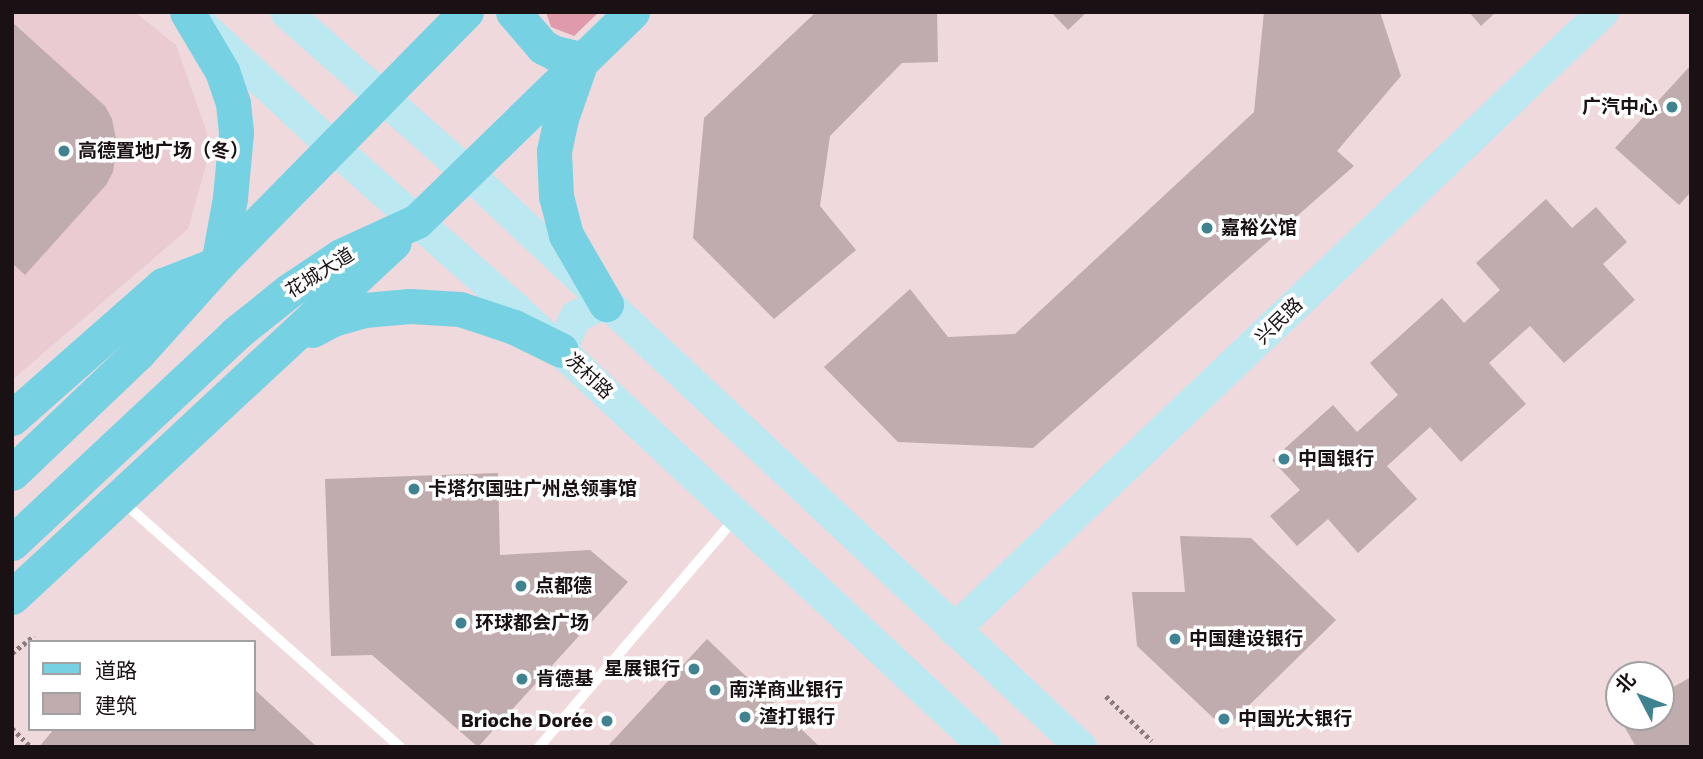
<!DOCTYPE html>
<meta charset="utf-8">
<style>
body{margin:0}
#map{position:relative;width:1703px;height:759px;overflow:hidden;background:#efd9dd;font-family:"Work Sans","Noto Sans SC",sans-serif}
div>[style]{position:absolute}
.built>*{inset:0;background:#e9cbd1}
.green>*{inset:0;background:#df9bab}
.building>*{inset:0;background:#c0abaf}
.path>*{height:4.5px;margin-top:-2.25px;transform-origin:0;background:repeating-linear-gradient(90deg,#8a7b7e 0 3.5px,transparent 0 7px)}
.lane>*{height:10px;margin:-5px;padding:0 5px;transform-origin:5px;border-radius:5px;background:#fff}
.secondary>*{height:32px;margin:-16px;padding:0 16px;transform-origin:16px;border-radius:16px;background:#bbe8f1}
.primary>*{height:35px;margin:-17.5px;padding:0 17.5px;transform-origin:17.5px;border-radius:17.5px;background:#76d2e3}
.dots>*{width:19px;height:19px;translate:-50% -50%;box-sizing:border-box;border:4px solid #fff;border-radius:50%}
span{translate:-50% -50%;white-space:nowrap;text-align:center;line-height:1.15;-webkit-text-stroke:7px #fff;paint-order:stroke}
.poi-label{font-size:19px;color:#191113;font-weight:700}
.right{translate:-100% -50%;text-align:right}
.left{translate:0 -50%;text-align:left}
.street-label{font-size:19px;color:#191113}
.frame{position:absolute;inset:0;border:14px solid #191113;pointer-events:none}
.legend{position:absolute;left:28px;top:640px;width:228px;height:91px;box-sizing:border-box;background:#fff;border:2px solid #a3a0a1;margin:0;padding:9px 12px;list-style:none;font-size:21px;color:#191113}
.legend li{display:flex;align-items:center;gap:14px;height:35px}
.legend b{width:35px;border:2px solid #a3a0a1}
.north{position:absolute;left:1605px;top:661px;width:70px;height:70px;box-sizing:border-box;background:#fff;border:2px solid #a3a0a1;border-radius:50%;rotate:312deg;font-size:19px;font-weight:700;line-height:28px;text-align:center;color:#191113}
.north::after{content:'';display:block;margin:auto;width:24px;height:32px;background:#3f8292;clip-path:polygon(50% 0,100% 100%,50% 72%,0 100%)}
</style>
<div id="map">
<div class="built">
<div style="clip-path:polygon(12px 12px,135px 12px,176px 45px,207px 133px,206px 165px,188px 229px,12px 380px)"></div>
</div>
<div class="green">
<div style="clip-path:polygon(546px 12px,599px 12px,574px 36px,551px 27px)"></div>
</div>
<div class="building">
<div style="clip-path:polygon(816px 12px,937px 12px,938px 62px,902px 63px,830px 136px,820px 206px,856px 250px,774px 319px,693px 238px,704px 118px)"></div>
<div style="clip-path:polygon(1051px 12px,1087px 12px,1068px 30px)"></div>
<div style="clip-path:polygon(1264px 12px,1380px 12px,1401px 76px,1337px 151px,1354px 166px,1033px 448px,898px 442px,824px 367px,910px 289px,948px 337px,1015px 334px,1254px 112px)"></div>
<div style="clip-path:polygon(1469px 12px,1496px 12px,1481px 26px)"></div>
<div style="clip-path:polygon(12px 22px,105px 106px,112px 119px,117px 144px,113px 172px,106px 185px,25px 275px,12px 263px)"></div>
<div style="clip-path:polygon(1691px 65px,1691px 192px,1679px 205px,1615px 148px)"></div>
<div style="clip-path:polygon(1546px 199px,1572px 228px,1596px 207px,1627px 242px,1603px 264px,1635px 300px,1564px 363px,1530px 326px,1489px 363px,1526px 404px,1461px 462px,1430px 427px,1387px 466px,1417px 499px,1358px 553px,1328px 519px,1297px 546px,1270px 516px,1300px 490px,1272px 460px,1333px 405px,1357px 432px,1398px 395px,1370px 363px,1442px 298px,1464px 323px,1500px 290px,1476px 263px)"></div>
<div style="clip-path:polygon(498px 473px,500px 555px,590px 550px,628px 582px,478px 747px,372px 655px,331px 656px,325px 479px)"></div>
<div style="clip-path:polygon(1180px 536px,1251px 538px,1336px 620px,1225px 729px,1137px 646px,1132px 592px,1185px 592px)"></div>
<div style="clip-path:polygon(707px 639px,820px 747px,607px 747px)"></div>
<div style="clip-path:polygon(1691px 677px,1691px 747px,1636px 747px,1620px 719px,1661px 717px,1661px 694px)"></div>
<div style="clip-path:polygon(254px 689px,317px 747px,39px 747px,54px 729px,254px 729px)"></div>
</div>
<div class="path">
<div style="left:12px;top:653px;width:28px;rotate:-38deg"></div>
<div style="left:1106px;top:696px;width:64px;rotate:44.4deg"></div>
<div style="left:12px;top:728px;width:27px;rotate:45deg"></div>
</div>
<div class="lane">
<div style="left:122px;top:501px;width:371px;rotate:41.5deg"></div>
<div style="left:539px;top:747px;width:303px;rotate:-49.4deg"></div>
</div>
<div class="secondary">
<div style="left:286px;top:12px;width:243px;rotate:41.5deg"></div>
<div style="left:468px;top:173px;width:840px;rotate:43.12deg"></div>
<div style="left:202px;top:25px;width:179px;rotate:43deg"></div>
<div style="left:333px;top:147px;width:242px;rotate:41.5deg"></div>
<div style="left:514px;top:307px;width:645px;rotate:43.05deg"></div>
<div style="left:561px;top:350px;width:37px;rotate:-66deg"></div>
<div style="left:576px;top:316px;width:32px;rotate:-22deg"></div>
<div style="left:954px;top:630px;width:896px;rotate:-43.6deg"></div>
</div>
<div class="primary">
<div style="left:187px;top:12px;width:69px;rotate:59.3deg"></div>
<div style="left:222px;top:71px;width:34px;rotate:71deg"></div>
<div style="left:233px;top:103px;width:30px;rotate:84deg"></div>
<div style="left:236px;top:133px;width:65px;rotate:95.3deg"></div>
<div style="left:230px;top:198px;width:67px;rotate:100.3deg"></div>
<div style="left:513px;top:12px;width:46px;rotate:49.4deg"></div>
<div style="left:543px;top:47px;width:13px;rotate:27deg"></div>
<div style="left:555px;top:53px;width:27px;rotate:13deg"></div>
<div style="left:579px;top:67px;width:54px;rotate:109.4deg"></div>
<div style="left:561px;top:118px;width:34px;rotate:102deg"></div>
<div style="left:554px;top:151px;width:45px;rotate:87.5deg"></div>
<div style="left:556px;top:196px;width:40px;rotate:75.6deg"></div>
<div style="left:566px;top:235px;width:80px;rotate:59.9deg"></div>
<div style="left:312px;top:330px;width:24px;rotate:-28deg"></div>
<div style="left:333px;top:319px;width:32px;rotate:-16deg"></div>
<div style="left:364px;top:310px;width:46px;rotate:-5deg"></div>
<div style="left:410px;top:306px;width:50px;rotate:3.4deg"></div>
<div style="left:460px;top:309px;width:57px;rotate:18.4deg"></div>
<div style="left:514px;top:327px;width:52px;rotate:26.1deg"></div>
<div style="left:12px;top:418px;width:201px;rotate:-41.4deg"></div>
<div style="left:163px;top:285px;width:53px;rotate:-21.2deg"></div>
<div style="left:12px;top:473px;width:173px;rotate:-43.6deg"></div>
<div style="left:137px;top:354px;width:121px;rotate:-48deg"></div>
<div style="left:218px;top:264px;width:354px;rotate:-45.5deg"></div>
<div style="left:12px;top:543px;width:306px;rotate:-43.1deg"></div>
<div style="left:235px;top:334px;width:70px;rotate:-38.7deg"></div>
<div style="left:290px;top:290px;width:61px;rotate:-33.7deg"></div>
<div style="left:341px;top:256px;width:84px;rotate:-24.7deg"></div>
<div style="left:417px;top:221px;width:300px;rotate:-44.2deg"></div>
<div style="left:12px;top:597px;width:521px;rotate:-42.9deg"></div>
</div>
<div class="dots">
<div style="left:1672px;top:107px;background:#3f8292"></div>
<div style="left:64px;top:151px;background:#3f8292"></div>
<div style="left:1207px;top:228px;background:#3f8292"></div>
<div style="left:1284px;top:459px;background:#3f8292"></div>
<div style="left:414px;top:489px;background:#3f8292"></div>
<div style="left:521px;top:586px;background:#3f8292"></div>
<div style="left:461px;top:623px;background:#3f8292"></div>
<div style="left:1175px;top:639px;background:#3f8292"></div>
<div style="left:694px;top:669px;background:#3f8292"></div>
<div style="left:522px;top:679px;background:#3f8292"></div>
<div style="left:715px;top:690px;background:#3f8292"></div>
<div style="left:745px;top:717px;background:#3f8292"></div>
<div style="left:1224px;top:719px;background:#3f8292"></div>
<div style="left:607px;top:721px;background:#3f8292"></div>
</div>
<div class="poi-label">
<span class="right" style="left:1658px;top:107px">广汽中心</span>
<span class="left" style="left:78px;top:151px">高德置地广场（冬）</span>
<span class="left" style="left:1221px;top:228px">嘉裕公馆</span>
<span class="left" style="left:1298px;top:459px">中国银行</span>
<span class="left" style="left:428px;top:489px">卡塔尔国驻广州总领事馆</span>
<span class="left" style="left:535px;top:586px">点都德</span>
<span class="left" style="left:475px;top:623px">环球都会广场</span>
<span class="left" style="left:1189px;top:639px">中国建设银行</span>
<span class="right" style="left:680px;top:669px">星展银行</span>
<span class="left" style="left:536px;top:679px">肯德基</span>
<span class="left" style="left:729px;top:690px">南洋商业银行</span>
<span class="left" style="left:759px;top:717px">渣打银行</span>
<span class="left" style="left:1238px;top:719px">中国光大银行</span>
<span class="right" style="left:593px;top:721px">Brioche Dorée</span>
</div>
<div class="street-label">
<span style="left:320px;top:273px;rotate:-32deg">花城大道</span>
<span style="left:1279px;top:321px;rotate:-44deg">兴民路</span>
<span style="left:589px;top:376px;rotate:43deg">冼村路</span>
</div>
<div class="frame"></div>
<ul class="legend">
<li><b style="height:9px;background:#76d2e3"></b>道路</li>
<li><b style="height:19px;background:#c0abaf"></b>建筑</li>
</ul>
<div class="north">北</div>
</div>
